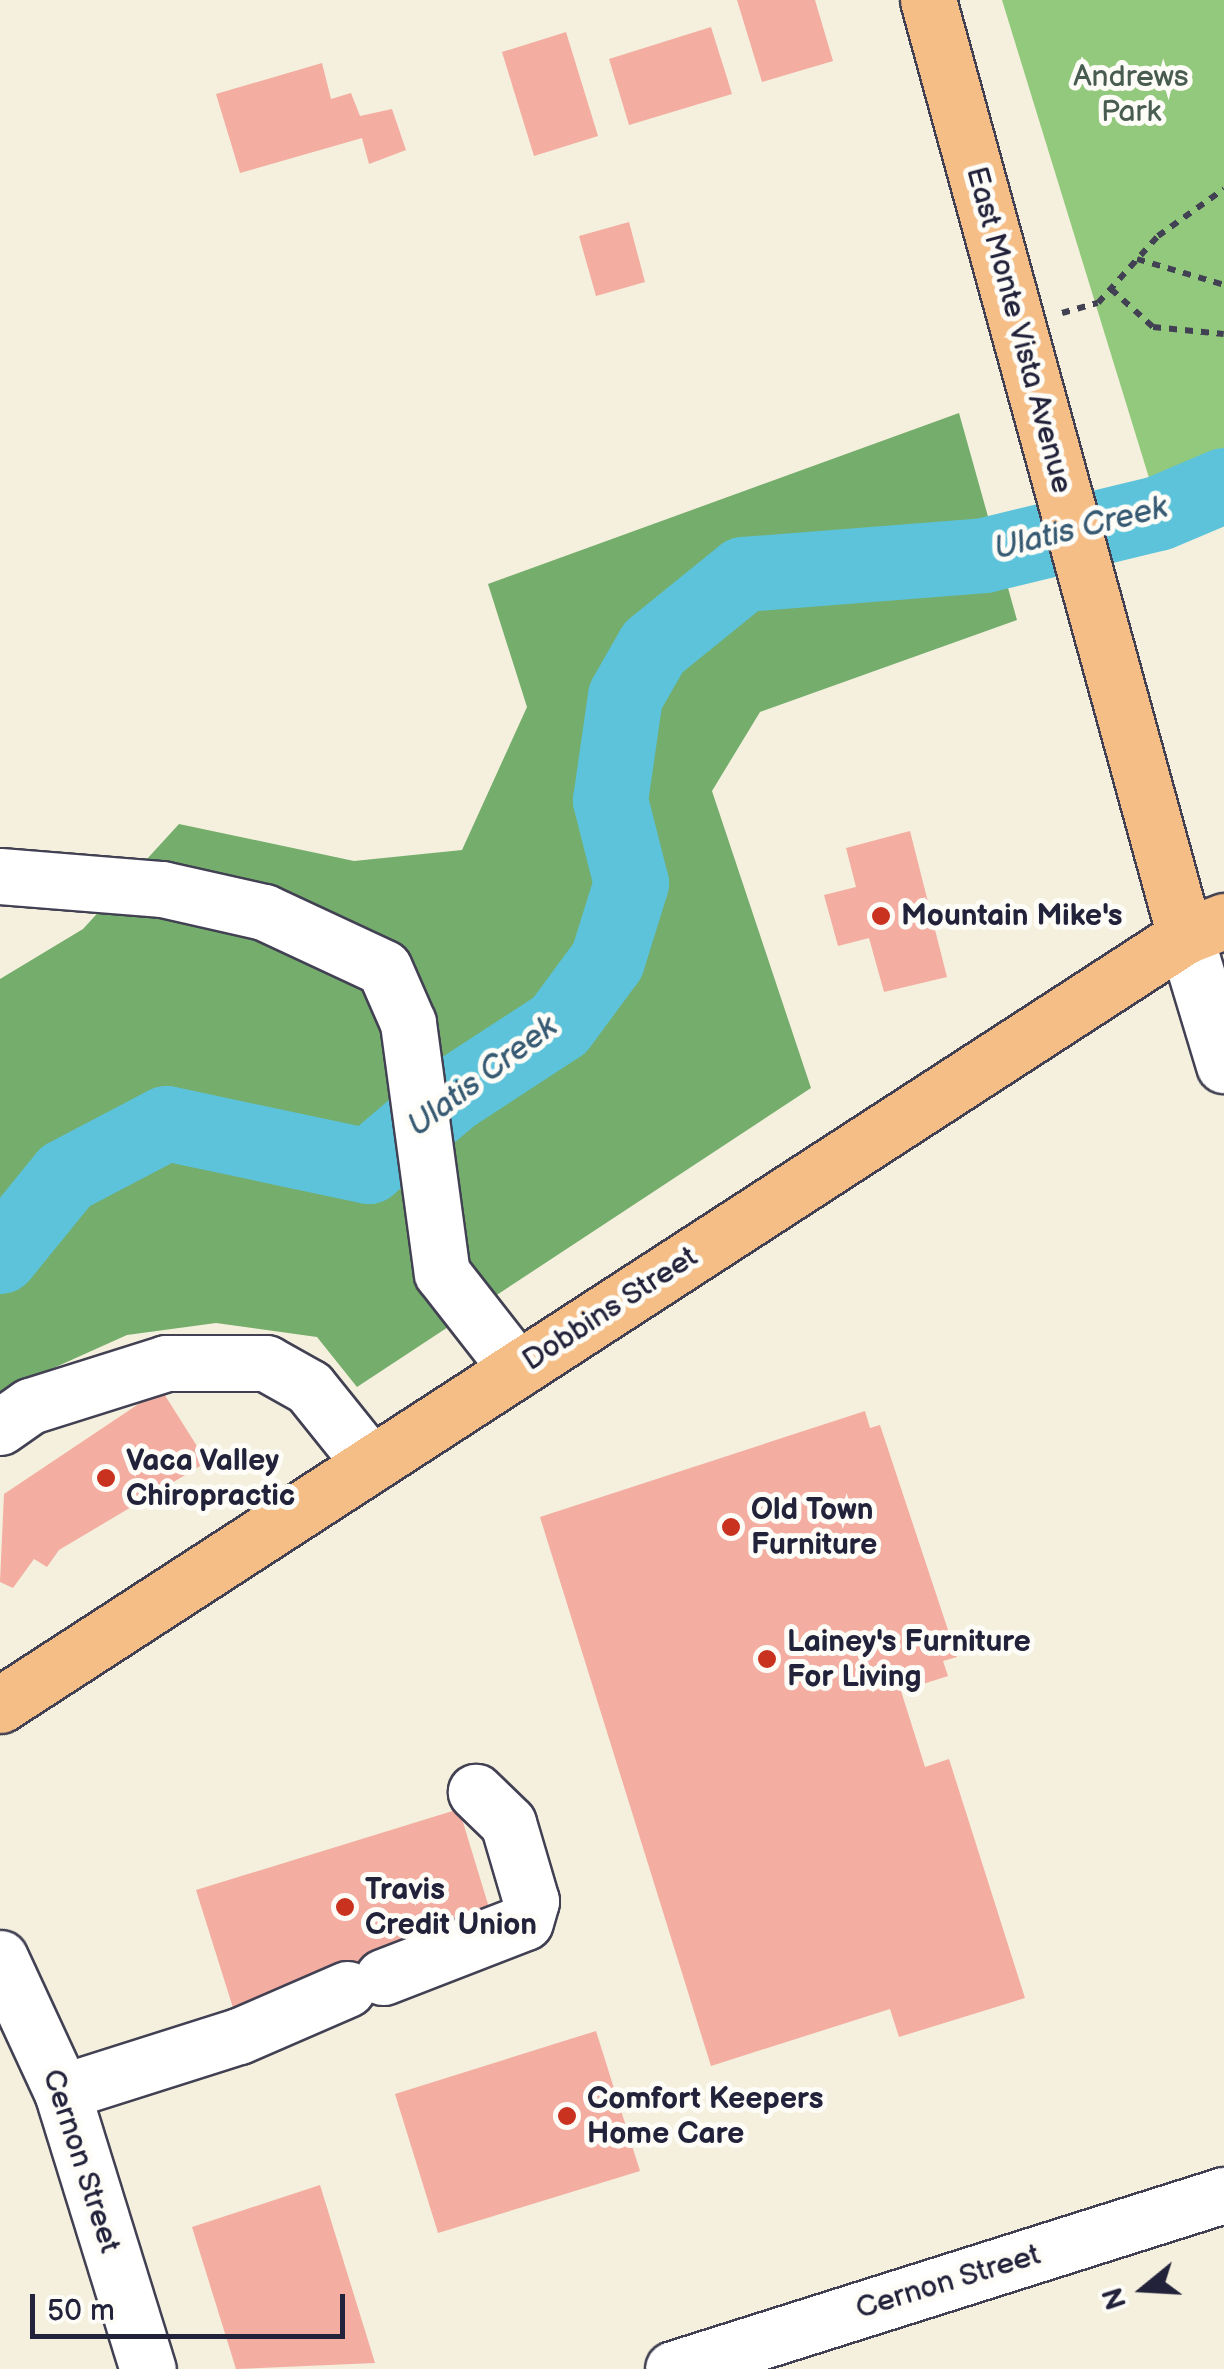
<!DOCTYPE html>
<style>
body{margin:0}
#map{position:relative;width:1224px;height:2369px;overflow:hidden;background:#f4f0dd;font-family:"Balsamiq Sans",sans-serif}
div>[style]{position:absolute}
.green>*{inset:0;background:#92c97c}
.forest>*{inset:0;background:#75ad6c}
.river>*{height:75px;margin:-37.5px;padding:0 37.5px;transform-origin:37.5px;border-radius:37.5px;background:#5dc3da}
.building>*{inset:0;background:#f3ada1}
.path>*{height:6px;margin-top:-3px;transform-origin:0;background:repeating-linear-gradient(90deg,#424153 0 8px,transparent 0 16px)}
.roads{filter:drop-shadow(2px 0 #424153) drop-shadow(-2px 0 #424153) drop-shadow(0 2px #424153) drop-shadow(0 -2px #424153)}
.minor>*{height:55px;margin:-27.5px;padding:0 27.5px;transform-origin:27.5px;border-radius:27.5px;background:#fff}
.major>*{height:55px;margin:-27.5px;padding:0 27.5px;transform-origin:27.5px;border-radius:27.5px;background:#f6be87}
.dots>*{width:28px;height:28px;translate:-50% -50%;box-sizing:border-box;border:5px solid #fdfcf7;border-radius:50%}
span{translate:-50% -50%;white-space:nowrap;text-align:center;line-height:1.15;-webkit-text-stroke:10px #fdfcf7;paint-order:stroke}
.park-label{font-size:30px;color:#495c52}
.street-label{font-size:30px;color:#22223b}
.poi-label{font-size:30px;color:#22223b;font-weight:700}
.left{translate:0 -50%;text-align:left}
.water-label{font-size:32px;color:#375a73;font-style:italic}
.north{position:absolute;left:1094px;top:2239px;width:100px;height:100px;-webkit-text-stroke:8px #fdfcf7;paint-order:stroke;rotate:252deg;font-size:28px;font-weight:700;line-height:40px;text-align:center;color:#22223b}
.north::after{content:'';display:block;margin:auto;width:35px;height:45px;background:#22223b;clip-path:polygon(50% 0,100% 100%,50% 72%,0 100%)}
.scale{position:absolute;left:30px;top:2294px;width:315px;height:45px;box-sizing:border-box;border:5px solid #22223b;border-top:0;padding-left:12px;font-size:30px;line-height:35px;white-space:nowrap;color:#22223b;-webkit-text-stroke:8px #fdfcf7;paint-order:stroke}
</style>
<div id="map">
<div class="green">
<div style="clip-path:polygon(1002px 0,1224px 0,1224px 508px,1166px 533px)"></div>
</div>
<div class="forest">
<div style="clip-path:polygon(959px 413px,1017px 620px,760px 712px,712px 791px,811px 1088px,357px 1387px,317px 1337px,216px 1323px,127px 1335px,0 1392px,0 979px,83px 929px,179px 824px,354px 861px,462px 850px,527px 707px,488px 584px)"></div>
</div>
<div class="river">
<div style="left:0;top:1256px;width:103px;rotate:-50.9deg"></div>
<div style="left:65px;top:1176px;width:114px;rotate:-27.7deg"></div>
<div style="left:166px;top:1123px;width:207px;rotate:12deg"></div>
<div style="left:368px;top:1166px;width:111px;rotate:-40.3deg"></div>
<div style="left:453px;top:1094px;width:126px;rotate:-33.1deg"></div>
<div style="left:559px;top:1025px;width:81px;rotate:-53.6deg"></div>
<div style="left:607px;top:960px;width:81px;rotate:-72.7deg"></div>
<div style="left:631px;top:883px;width:86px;rotate:-104.2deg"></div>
<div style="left:610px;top:800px;width:105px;rotate:-81.8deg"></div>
<div style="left:625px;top:696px;width:56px;rotate:-60.3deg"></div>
<div style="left:653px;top:647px;width:116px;rotate:-39deg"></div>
<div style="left:743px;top:574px;width:242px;rotate:-4.5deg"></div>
<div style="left:984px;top:555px;width:179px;rotate:-13.6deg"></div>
<div style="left:1158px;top:513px;width:72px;rotate:-23deg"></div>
</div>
<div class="building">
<div style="clip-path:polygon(737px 0,815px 0,833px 61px,762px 82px)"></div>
<div style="clip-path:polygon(711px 27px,732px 94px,629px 125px,609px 59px)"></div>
<div style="clip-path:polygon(566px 32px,598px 136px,534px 156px,502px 52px)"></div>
<div style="clip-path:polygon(322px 63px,331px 99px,351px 93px,360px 116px,392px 109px,406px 150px,369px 164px,362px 138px,240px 173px,216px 94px)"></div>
<div style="clip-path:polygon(629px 222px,645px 282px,596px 296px,579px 236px)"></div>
<div style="clip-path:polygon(910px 831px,947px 977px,884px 992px,869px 938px,838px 946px,824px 895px,856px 887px,846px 848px)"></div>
<div style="clip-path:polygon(161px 1389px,207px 1462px,59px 1550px,47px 1567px,34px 1559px,13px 1588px,0 1582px,4px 1494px)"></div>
<div style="clip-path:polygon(865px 1411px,870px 1428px,880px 1425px,957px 1657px,943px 1661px,948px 1676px,901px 1691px,925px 1767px,949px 1759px,1025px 1998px,899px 2037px,890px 2009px,711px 2066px,540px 1517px)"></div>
<div style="clip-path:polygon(459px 1809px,494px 1924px,390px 1999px,353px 2010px,234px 2011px,196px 1890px)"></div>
<div style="clip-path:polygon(596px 2031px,640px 2171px,438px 2233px,395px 2094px)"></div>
<div style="clip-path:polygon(320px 2185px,375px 2363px,236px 2369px,192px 2227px)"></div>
</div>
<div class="path">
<div style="left:1137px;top:259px;width:91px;rotate:16.6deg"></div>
<div style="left:1111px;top:289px;width:57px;rotate:42.1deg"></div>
<div style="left:1153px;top:327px;width:71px;rotate:5.6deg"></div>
<div style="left:1062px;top:313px;width:37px;rotate:-16deg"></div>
<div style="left:1098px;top:303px;width:90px;rotate:-48.2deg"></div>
<div style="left:1158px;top:236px;width:81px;rotate:-35.5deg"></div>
</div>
<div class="roads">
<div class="minor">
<div style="left:0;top:876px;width:163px;rotate:4.6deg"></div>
<div style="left:162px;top:889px;width:105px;rotate:12.7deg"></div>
<div style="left:264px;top:912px;width:132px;rotate:25deg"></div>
<div style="left:384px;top:968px;width:60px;rotate:66.4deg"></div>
<div style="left:408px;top:1023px;width:252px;rotate:82.3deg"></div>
<div style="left:442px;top:1273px;width:122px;rotate:52deg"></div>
<div style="left:1185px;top:936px;width:135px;rotate:73.2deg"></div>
<div style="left:0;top:1427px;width:37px;rotate:-35deg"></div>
<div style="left:30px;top:1406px;width:143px;rotate:-17.5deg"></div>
<div style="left:166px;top:1363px;width:100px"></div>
<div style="left:266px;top:1363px;width:49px;rotate:29.2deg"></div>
<div style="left:309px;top:1387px;width:99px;rotate:51.2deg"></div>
<div style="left:0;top:1958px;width:148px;rotate:65.2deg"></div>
<div style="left:62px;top:2092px;width:290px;rotate:72.8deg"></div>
<div style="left:383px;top:1977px;width:152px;rotate:-21.2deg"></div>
<div style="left:525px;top:1922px;width:22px;rotate:-74deg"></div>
<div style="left:531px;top:1901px;width:81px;rotate:-106.4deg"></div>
<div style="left:508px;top:1823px;width:45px;rotate:-135.9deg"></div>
<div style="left:62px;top:2092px;width:186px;rotate:-17.6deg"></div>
<div style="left:239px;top:2036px;width:118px;rotate:-23.5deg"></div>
<div style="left:673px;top:2369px;width:578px;rotate:-17.53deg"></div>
</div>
<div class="major">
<div style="left:928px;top:0;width:971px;rotate:74.65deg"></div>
<div style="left:0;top:1705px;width:1413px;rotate:-32.98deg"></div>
<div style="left:1185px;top:936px;width:42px;rotate:-21deg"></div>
</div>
</div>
<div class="dots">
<div style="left:881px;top:916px;background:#c8321e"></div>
<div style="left:106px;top:1478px;background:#c8321e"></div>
<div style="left:731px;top:1527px;background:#c8321e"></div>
<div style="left:767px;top:1659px;background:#c8321e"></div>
<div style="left:345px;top:1907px;background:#c8321e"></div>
<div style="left:567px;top:2116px;background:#c8321e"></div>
</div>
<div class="park-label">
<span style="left:1131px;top:94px">Andrews<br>Park</span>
</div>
<div class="street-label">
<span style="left:1019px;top:330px;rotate:75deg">East Monte Vista Avenue</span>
<span style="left:610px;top:1309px;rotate:-33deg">Dobbins Street</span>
<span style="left:81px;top:2161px;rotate:72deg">Cernon Street</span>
<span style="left:948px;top:2282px;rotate:-17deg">Cernon Street</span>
</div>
<div class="poi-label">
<span class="left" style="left:901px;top:916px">Mountain Mike's</span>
<span class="left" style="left:126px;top:1478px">Vaca Valley<br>Chiropractic</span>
<span class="left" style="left:751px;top:1527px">Old Town<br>Furniture</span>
<span class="left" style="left:787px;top:1659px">Lainey's Furniture<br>For Living</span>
<span class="left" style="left:365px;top:1907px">Travis<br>Credit Union</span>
<span class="left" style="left:587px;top:2116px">Comfort Keepers<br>Home Care</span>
</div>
<div class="water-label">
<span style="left:1081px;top:529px;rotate:-14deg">Ulatis Creek</span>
<span style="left:483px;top:1077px;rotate:-37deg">Ulatis Creek</span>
</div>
<div class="north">N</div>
<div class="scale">50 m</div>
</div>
